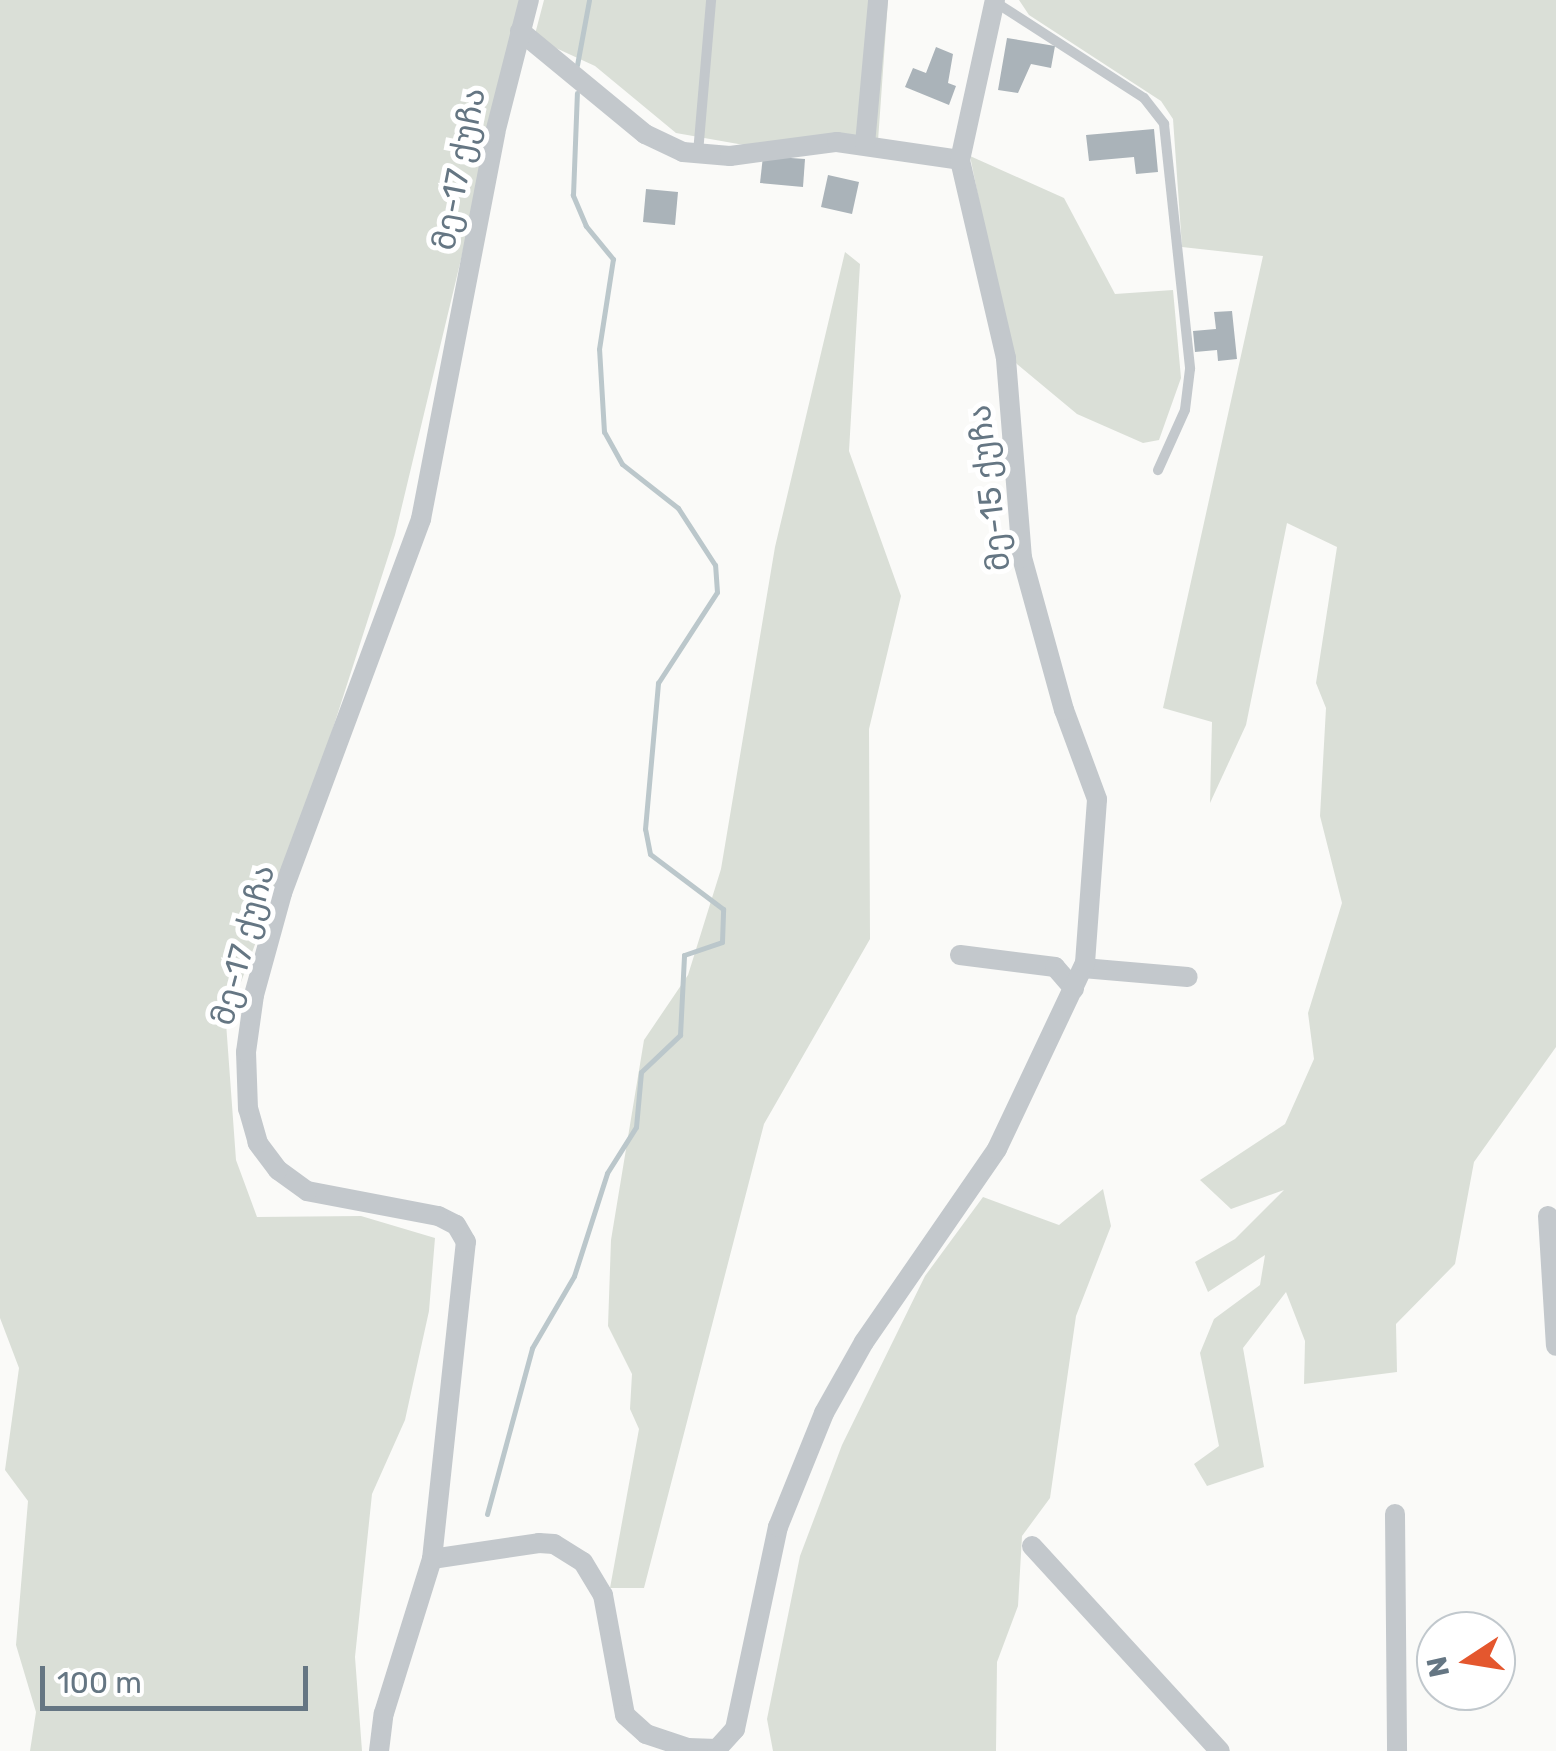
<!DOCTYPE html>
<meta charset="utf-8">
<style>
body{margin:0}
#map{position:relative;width:1556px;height:1751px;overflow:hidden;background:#fafaf8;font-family:Rubik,"Noto Sans Georgian",sans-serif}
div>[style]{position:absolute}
.green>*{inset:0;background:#dadfd7}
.stream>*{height:5px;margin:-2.5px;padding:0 2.5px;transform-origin:2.5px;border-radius:2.5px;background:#bbc7cb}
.building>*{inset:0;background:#aab3b9}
.lane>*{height:10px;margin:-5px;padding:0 5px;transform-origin:5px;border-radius:5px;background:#c3c8cc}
.street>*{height:20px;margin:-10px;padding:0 10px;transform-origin:10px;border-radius:10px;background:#c3c8cc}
span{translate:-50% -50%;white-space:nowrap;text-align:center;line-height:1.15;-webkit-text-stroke:10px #fff;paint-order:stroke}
.street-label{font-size:32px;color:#657683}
.north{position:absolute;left:1416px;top:1611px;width:100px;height:100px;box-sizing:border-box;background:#fff;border:2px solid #c1c8cd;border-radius:50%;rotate:258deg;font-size:28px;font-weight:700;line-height:40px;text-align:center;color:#657683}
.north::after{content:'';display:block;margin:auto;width:35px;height:45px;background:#e4572e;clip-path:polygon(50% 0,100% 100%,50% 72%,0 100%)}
.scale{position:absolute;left:40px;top:1666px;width:268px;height:45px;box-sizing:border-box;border:5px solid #657683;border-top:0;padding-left:12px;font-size:30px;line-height:35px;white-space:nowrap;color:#657683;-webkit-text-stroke:8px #fff;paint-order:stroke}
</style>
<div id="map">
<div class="green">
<div style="clip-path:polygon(0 0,523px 0,395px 535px,317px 778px,241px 982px,224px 995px,236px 1160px,257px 1217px,361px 1216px,435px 1238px,429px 1311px,405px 1420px,372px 1494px,355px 1657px,362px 1751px,30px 1751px,36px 1712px,16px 1645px,28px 1501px,5px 1470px,19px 1368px,0 1318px)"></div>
<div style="clip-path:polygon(544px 0,888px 0,878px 141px,744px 145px,676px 133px,595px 66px,534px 38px)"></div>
<div style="clip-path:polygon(1019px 0,1556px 0,1556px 1047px,1474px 1162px,1455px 1264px,1396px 1324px,1397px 1372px,1304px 1384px,1305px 1341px,1286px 1292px,1243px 1348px,1264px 1467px,1207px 1486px,1194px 1464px,1219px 1446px,1200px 1353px,1214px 1319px,1260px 1285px,1265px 1255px,1208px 1292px,1195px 1262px,1235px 1239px,1284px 1190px,1231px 1209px,1200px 1180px,1285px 1124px,1314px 1059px,1308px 1013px,1342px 903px,1320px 816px,1326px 708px,1316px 683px,1337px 547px,1287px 523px,1246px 725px,1210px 803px,1212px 722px,1163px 708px,1263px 256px,1182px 247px,1173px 119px,1161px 101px,1029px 15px)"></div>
<div style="clip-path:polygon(970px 156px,1064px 198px,1115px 294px,1173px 290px,1181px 378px,1159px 440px,1143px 443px,1077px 414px,1011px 359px)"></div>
<div style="clip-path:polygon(845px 252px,860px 264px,849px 451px,901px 596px,869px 729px,870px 939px,764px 1124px,644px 1588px,610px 1588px,639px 1429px,630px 1409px,632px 1374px,608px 1326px,611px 1240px,644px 1040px,688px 975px,721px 869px,775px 547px)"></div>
<div style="clip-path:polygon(1103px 1189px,1111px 1226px,1076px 1316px,1050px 1498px,1022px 1536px,1018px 1606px,997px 1662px,996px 1751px,773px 1751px,767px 1719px,800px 1556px,842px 1445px,925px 1276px,983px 1197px,1059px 1225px)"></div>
</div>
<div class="stream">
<div style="left:577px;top:65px;width:66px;rotate:-79.5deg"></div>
<div style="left:487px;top:1514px;width:172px;rotate:-74.8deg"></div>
<div style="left:532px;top:1348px;width:83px;rotate:-59.7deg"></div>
<div style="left:574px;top:1276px;width:108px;rotate:-72.2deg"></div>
<div style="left:607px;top:1173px;width:54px;rotate:-57.8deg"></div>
<div style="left:636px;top:1127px;width:55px;rotate:-84.8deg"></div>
<div style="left:641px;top:1072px;width:54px;rotate:-43.5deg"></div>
<div style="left:680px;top:1035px;width:80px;rotate:-87.1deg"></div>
<div style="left:684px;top:955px;width:40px;rotate:-18.9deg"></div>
<div style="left:722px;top:942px;width:33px;rotate:-88deg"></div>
<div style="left:723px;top:909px;width:91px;rotate:-143deg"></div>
<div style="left:650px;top:854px;width:25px;rotate:-101deg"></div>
<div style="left:645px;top:829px;width:147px;rotate:-84.9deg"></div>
<div style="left:658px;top:683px;width:108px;rotate:-57deg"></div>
<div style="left:717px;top:592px;width:27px;rotate:-94deg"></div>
<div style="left:715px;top:565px;width:68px;rotate:-123deg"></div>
<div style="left:678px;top:508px;width:71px;rotate:-141.8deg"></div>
<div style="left:622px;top:464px;width:37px;rotate:-119deg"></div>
<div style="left:604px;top:432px;width:83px;rotate:-93.4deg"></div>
<div style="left:599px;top:349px;width:91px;rotate:-81.2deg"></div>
<div style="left:613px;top:259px;width:43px;rotate:-129.3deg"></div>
<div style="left:586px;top:226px;width:34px;rotate:-113deg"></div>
<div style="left:573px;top:195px;width:102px;rotate:-87.8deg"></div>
</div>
<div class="building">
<div style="clip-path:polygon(1007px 38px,1055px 46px,1051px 68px,1031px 64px,1018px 93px,998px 90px)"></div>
<div style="clip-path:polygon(936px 47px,953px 54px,948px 83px,956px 86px,949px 105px,905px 87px,913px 68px,926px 73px)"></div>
<div style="clip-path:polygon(1154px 129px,1158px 172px,1136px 174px,1134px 157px,1089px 161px,1086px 135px)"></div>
<div style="clip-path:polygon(763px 156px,805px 159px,803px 187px,760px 183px)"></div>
<div style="clip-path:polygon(828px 175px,859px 182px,852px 214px,821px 207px)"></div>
<div style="clip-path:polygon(646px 189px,678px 192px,675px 225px,643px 222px)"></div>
<div style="clip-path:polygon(1232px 311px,1237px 359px,1218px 361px,1217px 350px,1195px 352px,1193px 331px,1216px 329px,1214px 312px)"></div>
</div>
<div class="lane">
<div style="left:995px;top:2px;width:177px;rotate:32.8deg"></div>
<div style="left:1144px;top:98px;width:33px;rotate:52deg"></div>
<div style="left:1164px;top:124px;width:246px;rotate:83.9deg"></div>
<div style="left:1190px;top:369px;width:41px;rotate:97deg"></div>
<div style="left:1185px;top:410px;width:66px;rotate:114.2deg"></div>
<div style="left:698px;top:153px;width:154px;rotate:-85.1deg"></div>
</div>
<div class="street">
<div style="left:520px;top:31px;width:162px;rotate:39.5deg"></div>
<div style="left:645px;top:134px;width:42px;rotate:25.3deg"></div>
<div style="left:683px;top:152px;width:47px;rotate:4.9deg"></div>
<div style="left:730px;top:156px;width:108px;rotate:-7.5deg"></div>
<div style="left:837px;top:142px;width:124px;rotate:8.3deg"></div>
<div style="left:865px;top:144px;width:145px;rotate:-84.8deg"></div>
<div style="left:960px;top:955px;width:96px;rotate:7.2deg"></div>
<div style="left:1055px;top:967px;width:29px;rotate:49deg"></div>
<div style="left:1083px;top:968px;width:105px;rotate:4.9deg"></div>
<div style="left:1548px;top:1216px;width:130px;rotate:86.5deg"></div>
<div style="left:1395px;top:1514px;width:237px;rotate:89.5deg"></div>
<div style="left:1032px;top:1546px;width:278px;rotate:47.5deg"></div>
<div style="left:432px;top:1559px;width:108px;rotate:-8.5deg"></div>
<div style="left:539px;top:1543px;width:15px;rotate:4deg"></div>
<div style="left:554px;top:1544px;width:34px;rotate:32deg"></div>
<div style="left:583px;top:1562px;width:39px;rotate:59deg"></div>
<div style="left:603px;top:1595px;width:122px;rotate:79.6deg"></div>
<div style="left:625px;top:1715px;width:28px;rotate:42deg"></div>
<div style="left:646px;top:1734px;width:44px;rotate:18.4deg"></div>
<div style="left:688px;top:1748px;width:29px;rotate:2deg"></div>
<div style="left:717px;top:1749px;width:27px;rotate:-48deg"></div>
<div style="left:735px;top:1729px;width:207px;rotate:-78deg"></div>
<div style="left:778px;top:1527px;width:123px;rotate:-68deg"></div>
<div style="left:824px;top:1413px;width:81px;rotate:-60.6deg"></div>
<div style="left:864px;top:1342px;width:234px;rotate:-55.4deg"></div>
<div style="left:997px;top:1149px;width:206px;rotate:-64.7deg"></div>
<div style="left:1085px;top:963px;width:164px;rotate:-85.8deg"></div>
<div style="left:1097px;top:799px;width:95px;rotate:-110.3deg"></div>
<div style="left:1064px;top:710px;width:158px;rotate:-105.4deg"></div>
<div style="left:1022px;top:558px;width:201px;rotate:-94.6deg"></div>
<div style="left:1006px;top:358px;width:203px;rotate:-103.1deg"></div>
<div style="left:960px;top:160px;width:164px;rotate:-77.7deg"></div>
<div style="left:379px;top:1751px;width:38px;rotate:-83deg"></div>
<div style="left:384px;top:1713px;width:161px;rotate:-72.7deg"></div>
<div style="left:432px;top:1559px;width:319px;rotate:-83.9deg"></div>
<div style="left:466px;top:1242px;width:20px;rotate:-120deg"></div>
<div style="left:456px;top:1225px;width:20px;rotate:-153deg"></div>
<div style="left:438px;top:1216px;width:133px;rotate:-169.2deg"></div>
<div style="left:307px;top:1191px;width:36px;rotate:-144deg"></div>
<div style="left:278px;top:1170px;width:34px;rotate:-127deg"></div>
<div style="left:258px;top:1143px;width:35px;rotate:-106deg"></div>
<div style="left:248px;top:1109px;width:57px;rotate:-92deg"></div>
<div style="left:246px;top:1052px;width:58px;rotate:-82deg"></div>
<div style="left:254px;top:995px;width:106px;rotate:-74.6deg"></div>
<div style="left:282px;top:893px;width:399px;rotate:-69.6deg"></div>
<div style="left:421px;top:519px;width:393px;rotate:-79.1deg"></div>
<div style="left:495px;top:133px;width:137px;rotate:-75.7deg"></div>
</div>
<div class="street-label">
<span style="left:459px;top:169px;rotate:-79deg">მე-17 ქუჩა</span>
<span style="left:989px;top:488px;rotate:-97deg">მე-15 ქუჩა</span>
<span style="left:243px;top:945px;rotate:-75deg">მე-17 ქუჩა</span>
</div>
<div class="north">N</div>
<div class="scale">100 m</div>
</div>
